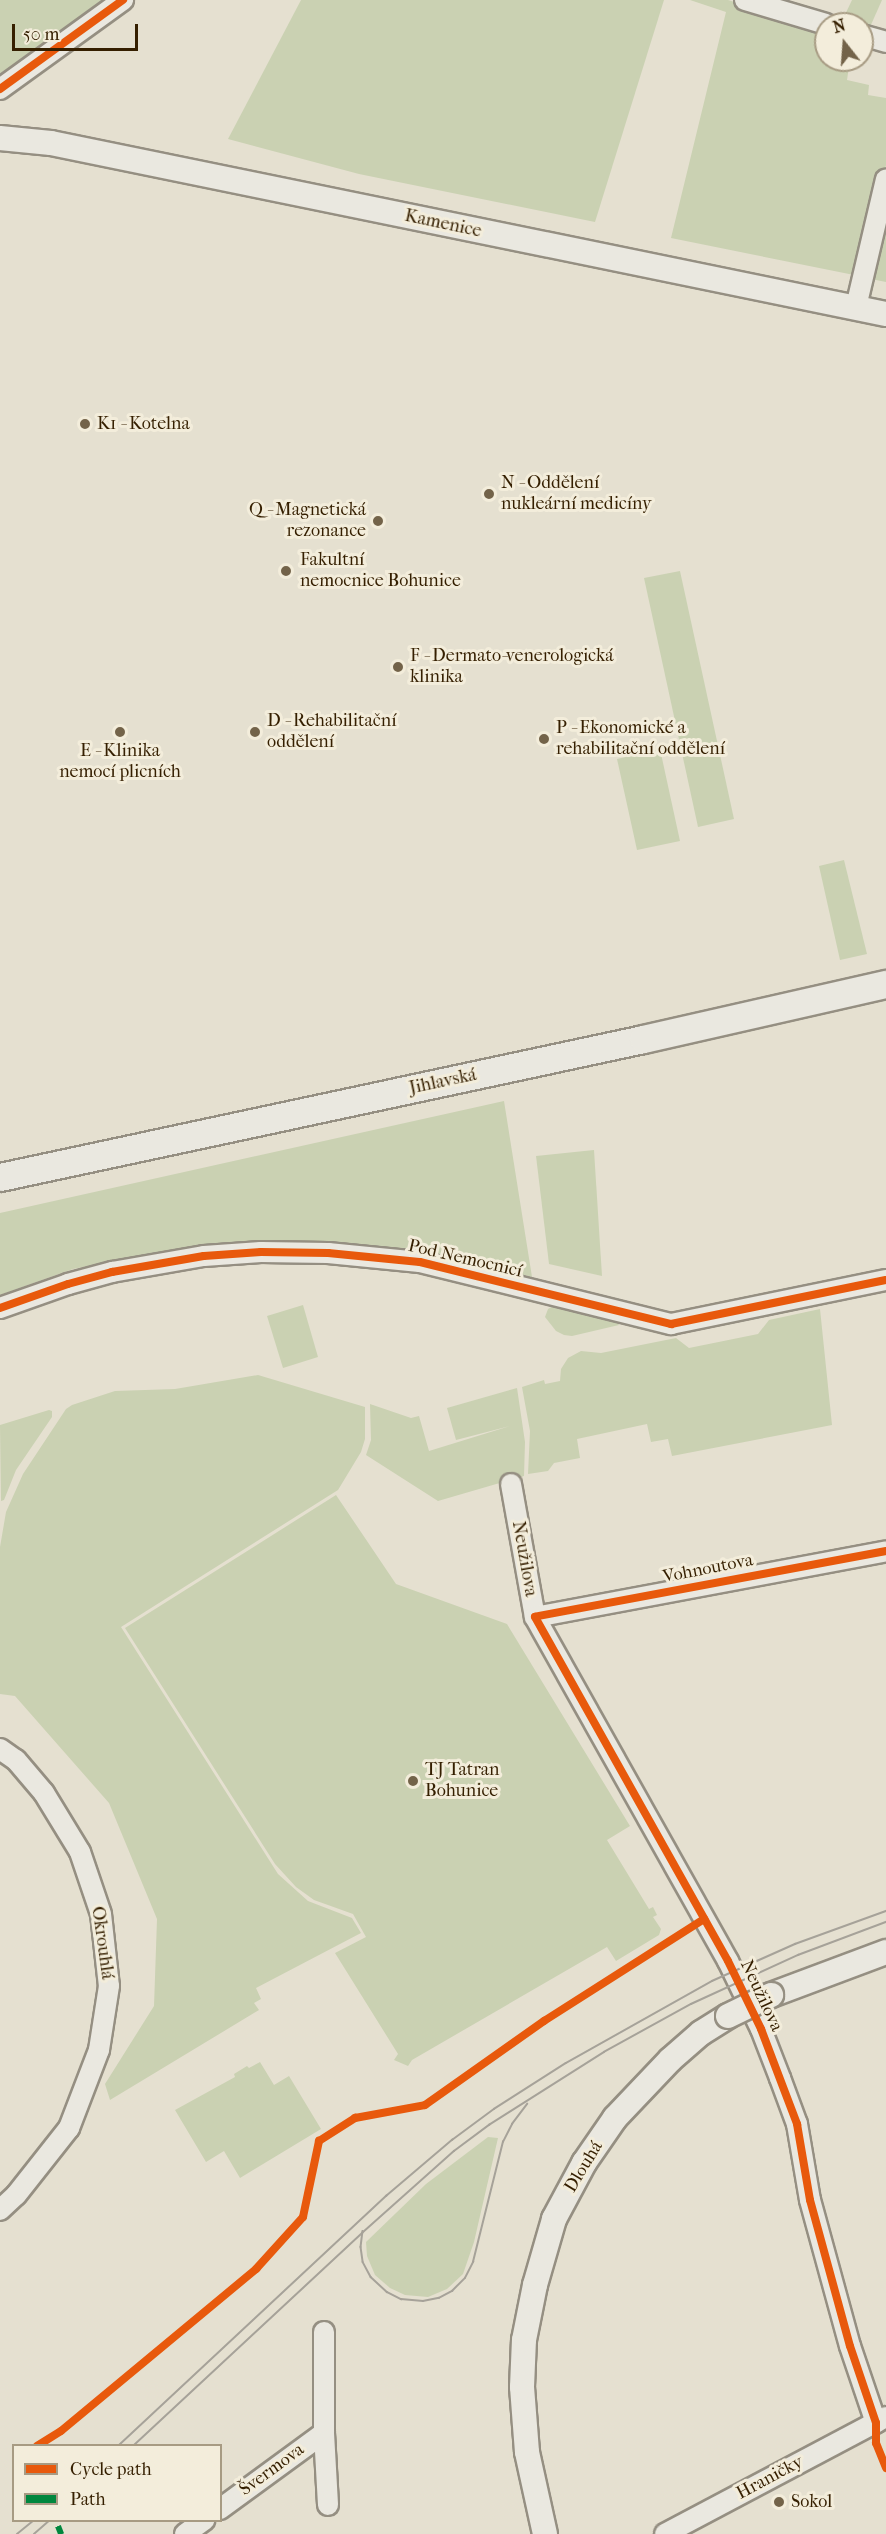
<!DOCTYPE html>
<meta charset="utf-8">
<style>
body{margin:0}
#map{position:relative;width:886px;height:2534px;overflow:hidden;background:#e5e0d0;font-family:"IM FELL French Canon",serif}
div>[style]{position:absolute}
.green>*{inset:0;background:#cad1b2}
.roads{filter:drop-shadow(2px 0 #958f82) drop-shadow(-2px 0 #958f82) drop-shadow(0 2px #958f82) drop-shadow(0 -2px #958f82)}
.minor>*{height:20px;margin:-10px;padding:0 10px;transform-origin:10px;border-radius:10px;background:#eae8e0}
.tertiary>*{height:24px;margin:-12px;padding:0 12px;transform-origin:12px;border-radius:12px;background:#eae8e0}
.secondary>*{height:27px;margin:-13.5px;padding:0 13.5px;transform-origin:13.5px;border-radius:13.5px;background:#eae8e0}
.tram>*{height:1.5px;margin:-0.75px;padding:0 0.75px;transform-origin:0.75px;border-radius:0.75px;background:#a6a299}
.bridges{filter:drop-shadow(2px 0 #958f82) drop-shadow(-2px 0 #958f82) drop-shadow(0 2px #958f82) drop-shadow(0 -2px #958f82)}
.tertiary-bridge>*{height:24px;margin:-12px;padding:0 12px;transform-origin:12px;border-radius:12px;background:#eae8e0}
.quiet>*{height:6px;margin-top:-3px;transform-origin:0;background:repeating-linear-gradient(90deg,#00873e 0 12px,transparent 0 18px)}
.cycleway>*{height:8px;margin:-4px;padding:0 4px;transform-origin:4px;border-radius:4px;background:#e8590c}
.dots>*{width:16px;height:16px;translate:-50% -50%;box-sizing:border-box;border:3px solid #f3eddb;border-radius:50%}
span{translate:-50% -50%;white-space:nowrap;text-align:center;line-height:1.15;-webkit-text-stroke:6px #f3eddb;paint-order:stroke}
.street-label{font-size:18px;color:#351f00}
.poi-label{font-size:18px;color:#351f00}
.left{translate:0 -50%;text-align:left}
.right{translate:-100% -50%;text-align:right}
.legend{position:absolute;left:12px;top:2444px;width:210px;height:78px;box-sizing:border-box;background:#f3eddb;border:2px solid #a79b83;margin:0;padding:8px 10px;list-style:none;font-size:18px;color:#351f00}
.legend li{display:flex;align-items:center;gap:12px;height:30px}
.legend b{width:30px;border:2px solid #a79b83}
.north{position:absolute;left:814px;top:12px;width:60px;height:60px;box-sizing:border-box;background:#f3eddb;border:2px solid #a79b83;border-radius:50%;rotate:343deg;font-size:16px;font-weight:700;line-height:24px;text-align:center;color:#351f00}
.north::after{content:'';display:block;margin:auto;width:21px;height:27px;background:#736349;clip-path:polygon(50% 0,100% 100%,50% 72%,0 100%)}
.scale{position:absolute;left:12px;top:24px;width:126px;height:27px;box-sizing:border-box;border:3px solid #351f00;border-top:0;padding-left:8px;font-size:18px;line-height:21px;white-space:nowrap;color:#351f00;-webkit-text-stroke:4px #f3eddb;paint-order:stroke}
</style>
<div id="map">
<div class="green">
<div style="clip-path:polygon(0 0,104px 0,45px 48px,0 79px)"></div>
<div style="clip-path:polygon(301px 0,664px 0,595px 222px,359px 174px,228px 139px)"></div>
<div style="clip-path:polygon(690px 0,728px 0,826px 30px,826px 60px,850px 60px,847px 80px,869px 85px,868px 95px,886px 98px,886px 165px,859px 276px,671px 238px,726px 12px)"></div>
<div style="clip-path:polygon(852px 0,882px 0,870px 27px,842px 21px)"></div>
<div style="clip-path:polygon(886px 226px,886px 282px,871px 279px)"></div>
<div style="clip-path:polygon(680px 571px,734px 819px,698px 827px,644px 578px)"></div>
<div style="clip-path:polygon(660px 749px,680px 841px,637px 850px,617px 759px)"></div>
<div style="clip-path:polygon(844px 860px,867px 954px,840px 960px,819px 866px)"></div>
<div style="clip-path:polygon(504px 1101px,532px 1277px,473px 1262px,415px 1251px,347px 1244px,252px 1244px,169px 1250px,73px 1269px,0 1295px,0 1213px)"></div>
<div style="clip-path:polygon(594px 1150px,602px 1276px,549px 1264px,536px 1156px)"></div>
<div style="clip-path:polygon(303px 1305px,318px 1357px,283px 1368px,267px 1316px)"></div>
<div style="clip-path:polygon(555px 1305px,616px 1319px,619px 1325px,572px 1336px,564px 1335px,556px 1331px,545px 1317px,548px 1309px)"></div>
<div style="clip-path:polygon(820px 1309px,832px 1425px,672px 1456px,668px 1439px,651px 1442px,647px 1424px,577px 1439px,580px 1458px,554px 1463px,548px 1471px,528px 1474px,530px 1431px,522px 1387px,544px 1380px,545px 1384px,560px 1381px,561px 1369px,568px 1358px,581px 1351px,601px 1353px,676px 1338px,689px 1348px,758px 1334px,769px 1320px)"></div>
<div style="clip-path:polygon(258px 1375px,365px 1407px,365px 1439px,361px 1452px,338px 1490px,121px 1627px,278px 1874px,308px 1901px,352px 1918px,361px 1933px,256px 1988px,261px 1999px,254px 2003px,259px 2010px,110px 2100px,105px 2084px,154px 2006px,157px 1919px,109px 1803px,15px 1696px,0 1694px,0 1547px,6px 1512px,23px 1474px,66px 1409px,72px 1405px,115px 1391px,175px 1389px)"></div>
<div style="clip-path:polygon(517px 1388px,525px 1442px,524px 1476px,438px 1501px,366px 1455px,371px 1440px,370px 1404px,411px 1418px,419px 1416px,429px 1451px,510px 1426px,456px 1440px,447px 1408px)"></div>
<div style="clip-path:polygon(49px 1410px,52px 1411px,52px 1417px,16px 1470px,4px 1500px,1px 1501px,0 1425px)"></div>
<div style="clip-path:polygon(336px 1495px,396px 1584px,507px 1624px,630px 1826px,607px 1840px,649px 1909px,653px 1907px,657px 1915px,653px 1917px,661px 1929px,659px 1935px,616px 1961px,607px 1947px,412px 2060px,408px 2066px,394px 2060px,398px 2054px,335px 1953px,366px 1937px,353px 1914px,314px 1900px,296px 1887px,275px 1864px,125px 1628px)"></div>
<div style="clip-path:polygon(260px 2062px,274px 2085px,289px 2076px,321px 2129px,240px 2178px,224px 2151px,206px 2162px,175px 2110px,235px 2077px,234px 2074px,247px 2066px,249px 2068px)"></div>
<div style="clip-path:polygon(488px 2137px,498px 2138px,474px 2242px,463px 2274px,447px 2289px,428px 2297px,405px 2295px,390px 2288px,375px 2275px,367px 2256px,366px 2242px,426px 2184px)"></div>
</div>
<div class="roads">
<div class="minor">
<div style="left:745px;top:0;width:84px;rotate:16.5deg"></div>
<div style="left:862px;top:35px;width:25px;rotate:16deg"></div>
<div style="left:0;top:89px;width:152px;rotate:-35.9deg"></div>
<div style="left:856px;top:307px;width:131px;rotate:-76.8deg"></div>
<div style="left:0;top:1308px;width:72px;rotate:-19.4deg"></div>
<div style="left:68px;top:1284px;width:46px;rotate:-15.3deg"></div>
<div style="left:112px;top:1272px;width:93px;rotate:-9.9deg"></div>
<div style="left:204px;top:1256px;width:57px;rotate:-4deg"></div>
<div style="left:261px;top:1252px;width:67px;rotate:0.9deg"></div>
<div style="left:328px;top:1253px;width:92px;rotate:5.6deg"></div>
<div style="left:420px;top:1262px;width:259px;rotate:13.9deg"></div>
<div style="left:671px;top:1324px;width:219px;rotate:-11.6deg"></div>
<div style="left:511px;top:1484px;width:135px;rotate:79.8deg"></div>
<div style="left:535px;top:1617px;width:394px;rotate:60.7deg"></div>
<div style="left:728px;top:1961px;width:76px;rotate:64.1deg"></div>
<div style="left:761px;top:2029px;width:53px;rotate:68.8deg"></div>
<div style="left:780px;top:2078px;width:49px;rotate:69.7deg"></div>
<div style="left:797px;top:2124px;width:77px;rotate:80.3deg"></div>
<div style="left:810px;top:2200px;width:151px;rotate:74.7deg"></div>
<div style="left:850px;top:2346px;width:81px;rotate:71.3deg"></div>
<div style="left:535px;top:1617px;width:357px;rotate:-10.6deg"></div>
<div style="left:0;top:1749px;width:19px;rotate:35deg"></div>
<div style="left:16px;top:1760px;width:43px;rotate:49.7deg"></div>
<div style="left:44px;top:1793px;width:69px;rotate:58.6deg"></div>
<div style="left:80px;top:1852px;width:65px;rotate:71.3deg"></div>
<div style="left:101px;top:1914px;width:72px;rotate:83.7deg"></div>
<div style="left:109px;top:1986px;width:65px;rotate:98.9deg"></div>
<div style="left:99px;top:2050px;width:84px;rotate:111deg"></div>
<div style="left:69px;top:2128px;width:85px;rotate:128.3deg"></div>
<div style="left:16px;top:2195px;width:22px;rotate:137deg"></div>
<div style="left:324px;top:2433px;width:72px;rotate:86.8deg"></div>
<div style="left:220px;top:2509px;width:129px;rotate:-36.2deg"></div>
<div style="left:324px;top:2433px;width:101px;rotate:-90deg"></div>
<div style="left:185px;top:2534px;width:24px;rotate:-36deg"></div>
<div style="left:665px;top:2534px;width:250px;rotate:-27.9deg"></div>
</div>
<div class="tertiary">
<div style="left:0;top:138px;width:51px;rotate:5.6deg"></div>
<div style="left:51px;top:143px;width:852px;rotate:11.57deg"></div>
<div style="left:771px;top:1995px;width:123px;rotate:-20.5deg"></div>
<div style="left:545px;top:2534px;width:84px;rotate:-102.4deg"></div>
<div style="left:527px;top:2452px;width:65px;rotate:-94.4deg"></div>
<div style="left:522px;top:2387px;width:47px;rotate:-87.6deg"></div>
<div style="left:524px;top:2340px;width:56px;rotate:-78.7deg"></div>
<div style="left:535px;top:2285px;width:69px;rotate:-73.9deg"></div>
<div style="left:554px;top:2219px;width:64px;rotate:-61.8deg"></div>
<div style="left:584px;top:2163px;width:55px;rotate:-55.4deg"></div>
<div style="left:615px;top:2118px;width:80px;rotate:-46.5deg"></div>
<div style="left:670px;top:2060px;width:41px;rotate:-41.1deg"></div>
<div style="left:701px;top:2033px;width:32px;rotate:-32deg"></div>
</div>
<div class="secondary">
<div style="left:0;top:1177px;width:658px;rotate:-12.11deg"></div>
<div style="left:643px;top:1039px;width:249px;rotate:-12.8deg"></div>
</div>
</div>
<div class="tram">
<div style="left:363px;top:2231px;width:16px;rotate:97deg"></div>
<div style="left:361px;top:2247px;width:15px;rotate:82deg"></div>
<div style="left:363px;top:2262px;width:17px;rotate:62deg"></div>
<div style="left:371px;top:2277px;width:22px;rotate:43deg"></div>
<div style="left:387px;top:2292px;width:16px;rotate:27deg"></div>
<div style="left:401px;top:2299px;width:22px;rotate:5deg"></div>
<div style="left:423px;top:2301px;width:16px;rotate:-11deg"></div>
<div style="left:439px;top:2298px;width:15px;rotate:-28deg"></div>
<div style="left:452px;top:2291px;width:18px;rotate:-45deg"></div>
<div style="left:465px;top:2278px;width:18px;rotate:-63deg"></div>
<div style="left:473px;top:2262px;width:124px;rotate:-76deg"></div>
<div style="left:503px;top:2142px;width:20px;rotate:-63deg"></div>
<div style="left:512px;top:2124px;width:25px;rotate:-53deg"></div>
<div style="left:118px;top:2446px;width:367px;rotate:-43deg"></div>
<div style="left:386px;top:2196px;width:87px;rotate:-40.3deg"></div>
<div style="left:452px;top:2140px;width:52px;rotate:-36.4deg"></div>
<div style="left:494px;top:2109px;width:85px;rotate:-32.6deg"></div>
<div style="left:566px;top:2063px;width:167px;rotate:-29.3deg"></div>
<div style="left:712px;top:1981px;width:91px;rotate:-24deg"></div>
<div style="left:795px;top:1944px;width:97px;rotate:-19.9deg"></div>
<div style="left:133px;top:2446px;width:313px;rotate:-42.9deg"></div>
<div style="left:362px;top:2233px;width:123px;rotate:-41.7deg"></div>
<div style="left:454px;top:2151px;width:44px;rotate:-36.6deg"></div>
<div style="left:489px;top:2125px;width:136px;rotate:-32.4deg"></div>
<div style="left:604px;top:2052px;width:99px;rotate:-28.9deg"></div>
<div style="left:691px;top:2004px;width:118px;rotate:-24.6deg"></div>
<div style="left:798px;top:1955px;width:94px;rotate:-20.6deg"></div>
<div style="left:17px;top:2534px;width:22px;rotate:-39deg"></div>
<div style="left:34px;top:2534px;width:21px;rotate:-41deg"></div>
</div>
<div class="bridges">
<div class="tertiary-bridge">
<div style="left:728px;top:2016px;width:48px;rotate:-26deg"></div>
</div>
</div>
<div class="quiet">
<div style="left:58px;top:2526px;width:9px;rotate:69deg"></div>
</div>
<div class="cycleway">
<div style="left:0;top:89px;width:152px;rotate:-35.9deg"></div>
<div style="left:0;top:1308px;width:72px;rotate:-19.4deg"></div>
<div style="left:68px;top:1284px;width:46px;rotate:-15.3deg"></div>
<div style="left:112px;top:1272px;width:93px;rotate:-9.9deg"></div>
<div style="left:204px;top:1256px;width:57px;rotate:-4deg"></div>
<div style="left:261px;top:1252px;width:67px;rotate:0.9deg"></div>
<div style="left:328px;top:1253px;width:92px;rotate:5.6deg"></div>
<div style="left:420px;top:1262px;width:259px;rotate:13.9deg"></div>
<div style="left:671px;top:1324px;width:219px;rotate:-11.6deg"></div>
<div style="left:886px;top:1551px;width:357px;rotate:169.4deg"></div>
<div style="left:535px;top:1617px;width:394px;rotate:60.7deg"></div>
<div style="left:728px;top:1961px;width:76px;rotate:64.1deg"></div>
<div style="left:761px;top:2029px;width:102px;rotate:69.2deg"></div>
<div style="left:797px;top:2124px;width:77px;rotate:80.3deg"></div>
<div style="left:810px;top:2200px;width:151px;rotate:74.7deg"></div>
<div style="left:850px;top:2346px;width:81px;rotate:71.3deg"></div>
<div style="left:876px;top:2423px;width:20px;rotate:90deg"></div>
<div style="left:876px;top:2443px;width:27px;rotate:68deg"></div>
<div style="left:37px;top:2446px;width:28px;rotate:-32deg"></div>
<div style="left:61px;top:2431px;width:254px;rotate:-39.7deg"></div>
<div style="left:256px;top:2269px;width:70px;rotate:-47.9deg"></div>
<div style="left:303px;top:2217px;width:78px;rotate:-78.1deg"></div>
<div style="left:319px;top:2141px;width:43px;rotate:-32.6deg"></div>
<div style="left:355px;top:2118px;width:71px;rotate:-10.5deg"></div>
<div style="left:425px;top:2105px;width:146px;rotate:-35.2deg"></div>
<div style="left:544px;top:2021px;width:190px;rotate:-32.5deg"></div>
</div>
<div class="dots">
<div style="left:85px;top:424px;background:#736349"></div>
<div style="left:489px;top:494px;background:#736349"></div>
<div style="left:378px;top:521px;background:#736349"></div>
<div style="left:286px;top:571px;background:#736349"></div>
<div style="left:398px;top:667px;background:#736349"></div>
<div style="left:120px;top:732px;background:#736349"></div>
<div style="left:255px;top:732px;background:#736349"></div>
<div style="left:544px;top:739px;background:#736349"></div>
<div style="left:413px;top:1781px;background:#736349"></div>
<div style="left:779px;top:2502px;background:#736349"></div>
</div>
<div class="street-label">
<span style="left:443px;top:224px;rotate:12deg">Kamenice</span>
<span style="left:443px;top:1082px;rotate:-12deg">Jihlavská</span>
<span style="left:465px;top:1259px;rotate:13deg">Pod Nemocnicí</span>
<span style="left:524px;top:1559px;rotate:80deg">Neužilova</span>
<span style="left:708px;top:1569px;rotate:-11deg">Vohnoutova</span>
<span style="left:102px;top:1943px;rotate:82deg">Okrouhlá</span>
<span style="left:761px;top:1996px;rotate:65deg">Neužilova</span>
<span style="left:584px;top:2167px;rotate:-59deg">Dlouhá</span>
<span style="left:272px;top:2470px;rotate:-36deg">Švermova</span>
<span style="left:770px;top:2478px;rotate:-28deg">Hraničky</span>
</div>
<div class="poi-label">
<span class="left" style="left:97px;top:424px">K1 - Kotelna</span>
<span class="left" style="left:501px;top:494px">N - Oddělení<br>nukleární medicíny</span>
<span class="right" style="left:366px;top:521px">Q - Magnetická<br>rezonance</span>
<span class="left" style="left:300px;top:571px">Fakultní<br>nemocnice Bohunice</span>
<span class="left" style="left:410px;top:667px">F - Dermato-venerologická<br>klinika</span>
<span class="left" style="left:267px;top:732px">D - Rehabilitační<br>oddělení</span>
<span class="left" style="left:556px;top:739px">P - Ekonomické a<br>rehabilitační oddělení</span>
<span style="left:120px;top:762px">E - Klinika<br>nemocí plicních</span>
<span class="left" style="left:425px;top:1781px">TJ Tatran<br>Bohunice</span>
<span class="left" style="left:791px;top:2502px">Sokol</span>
</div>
<ul class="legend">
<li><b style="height:8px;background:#e8590c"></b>Cycle path</li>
<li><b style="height:8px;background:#00873e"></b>Path</li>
</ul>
<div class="north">N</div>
<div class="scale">50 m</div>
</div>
